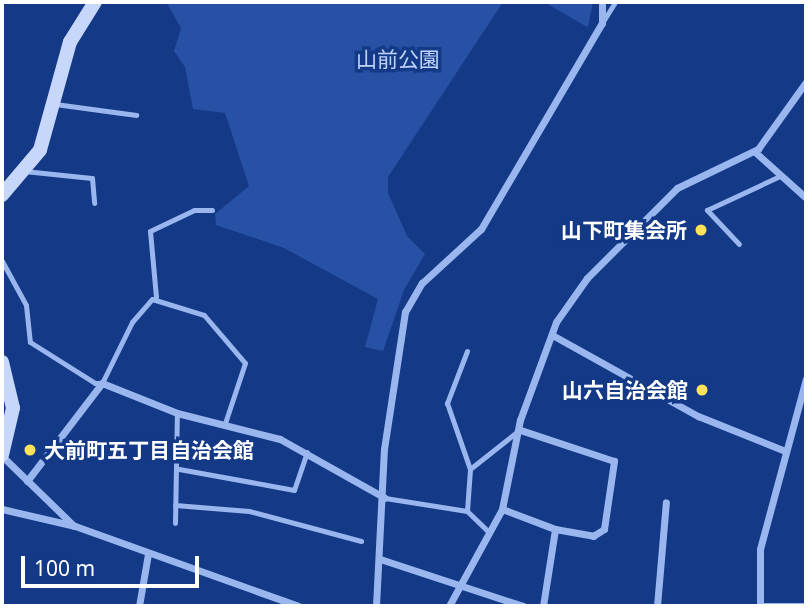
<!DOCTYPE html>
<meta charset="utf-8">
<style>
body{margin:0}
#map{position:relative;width:808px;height:608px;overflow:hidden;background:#143987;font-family:"Noto Sans","Noto Sans JP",sans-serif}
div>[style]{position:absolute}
.green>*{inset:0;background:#2651a5}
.lane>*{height:5px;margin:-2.5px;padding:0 2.5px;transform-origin:2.5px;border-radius:2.5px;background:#99b6ef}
.street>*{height:7px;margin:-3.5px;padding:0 3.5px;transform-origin:3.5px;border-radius:3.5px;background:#99b6ef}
.secondary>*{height:14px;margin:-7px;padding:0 7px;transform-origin:7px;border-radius:7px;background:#c7d7fa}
.dots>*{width:19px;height:19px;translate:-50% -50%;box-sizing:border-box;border:4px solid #143987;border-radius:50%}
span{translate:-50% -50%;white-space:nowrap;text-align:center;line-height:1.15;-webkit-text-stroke:7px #143987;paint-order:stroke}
.park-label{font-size:21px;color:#bfd3fb}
.poi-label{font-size:21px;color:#fff;font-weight:700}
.right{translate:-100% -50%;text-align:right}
.left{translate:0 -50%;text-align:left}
.frame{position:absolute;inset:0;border:4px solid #fff;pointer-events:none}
.scale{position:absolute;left:21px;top:556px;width:178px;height:32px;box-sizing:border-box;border:4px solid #fff;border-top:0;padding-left:9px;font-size:21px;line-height:24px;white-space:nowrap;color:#fff;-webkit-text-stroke:5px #143987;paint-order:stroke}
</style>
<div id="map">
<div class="green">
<div style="clip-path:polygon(166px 2px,503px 2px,388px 177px,388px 193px,407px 236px,425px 254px,404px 290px,383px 351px,365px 347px,378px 299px,284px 248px,216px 225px,215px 214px,249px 186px,225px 113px,193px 109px,185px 67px,174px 51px,181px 28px)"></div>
<div style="clip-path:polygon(544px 2px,593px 2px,588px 27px,587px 27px)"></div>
</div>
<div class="lane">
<div style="left:602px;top:23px;width:25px;rotate:-58deg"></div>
<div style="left:55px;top:104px;width:82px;rotate:7.7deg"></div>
<div style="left:24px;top:171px;width:68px;rotate:5.9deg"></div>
<div style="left:92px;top:178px;width:25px;rotate:85deg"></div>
<div style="left:739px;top:244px;width:47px;rotate:-133.3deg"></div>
<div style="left:707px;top:210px;width:81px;rotate:-25deg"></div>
<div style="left:2px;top:261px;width:50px;rotate:61.4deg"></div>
<div style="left:26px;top:305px;width:37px;rotate:84deg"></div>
<div style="left:30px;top:342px;width:77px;rotate:32.2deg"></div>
<div style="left:95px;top:383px;width:7px"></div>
<div style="left:102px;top:383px;width:68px;rotate:-63.8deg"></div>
<div style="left:132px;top:322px;width:30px;rotate:-49deg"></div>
<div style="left:152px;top:299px;width:54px;rotate:17.1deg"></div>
<div style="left:204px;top:315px;width:63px;rotate:49.5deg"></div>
<div style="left:245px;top:363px;width:63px;rotate:108.4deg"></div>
<div style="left:156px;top:297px;width:66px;rotate:-95.2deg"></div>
<div style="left:150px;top:231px;width:49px;rotate:-25.5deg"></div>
<div style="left:194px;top:210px;width:18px"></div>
<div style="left:467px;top:351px;width:56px;rotate:111deg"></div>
<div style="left:447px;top:403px;width:70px;rotate:70.8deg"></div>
<div style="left:179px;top:469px;width:117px;rotate:10.3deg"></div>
<div style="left:294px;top:490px;width:40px;rotate:-71.1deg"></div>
<div style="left:385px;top:498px;width:83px;rotate:9deg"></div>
<div style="left:467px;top:511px;width:29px;rotate:44deg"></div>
<div style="left:175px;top:505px;width:74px;rotate:4.6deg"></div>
<div style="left:249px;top:511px;width:116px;rotate:15deg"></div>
<div style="left:467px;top:511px;width:42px;rotate:-85.9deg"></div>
<div style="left:470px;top:469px;width:61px;rotate:-38.4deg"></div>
<div style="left:175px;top:523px;width:110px;rotate:-89deg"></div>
</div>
<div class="street">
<div style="left:755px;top:152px;width:69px;rotate:42deg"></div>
<div style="left:554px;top:336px;width:165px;rotate:29.1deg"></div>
<div style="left:698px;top:416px;width:94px;rotate:21.9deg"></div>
<div style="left:2px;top:456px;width:100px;rotate:44.2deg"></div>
<div style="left:27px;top:481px;width:123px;rotate:-52.6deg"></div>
<div style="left:102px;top:383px;width:81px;rotate:21.8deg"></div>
<div style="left:177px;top:413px;width:106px;rotate:14.2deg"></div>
<div style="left:280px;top:439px;width:120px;rotate:29.3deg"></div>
<div style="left:2px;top:509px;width:75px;rotate:13.1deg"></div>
<div style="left:75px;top:526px;width:237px;rotate:19.7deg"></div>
<div style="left:502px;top:509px;width:57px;rotate:20.7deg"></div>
<div style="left:555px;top:529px;width:39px;rotate:10deg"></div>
<div style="left:593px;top:536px;width:13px;rotate:-32deg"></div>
<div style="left:604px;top:529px;width:69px;rotate:-81.6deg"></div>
<div style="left:614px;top:461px;width:99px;rotate:-161.7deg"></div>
<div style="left:380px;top:559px;width:151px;rotate:18.2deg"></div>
<div style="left:139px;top:606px;width:53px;rotate:-80.2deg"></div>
<div style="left:376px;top:606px;width:157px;rotate:-87.1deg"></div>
<div style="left:384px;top:449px;width:139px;rotate:-81.3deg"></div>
<div style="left:405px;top:312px;width:34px;rotate:-60deg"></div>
<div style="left:422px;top:283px;width:80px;rotate:-42.5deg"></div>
<div style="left:481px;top:229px;width:239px;rotate:-59.6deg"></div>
<div style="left:602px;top:23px;width:21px;rotate:-90deg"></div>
<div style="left:449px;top:606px;width:111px;rotate:-61.3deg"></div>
<div style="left:502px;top:509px;width:91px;rotate:-78.6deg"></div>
<div style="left:520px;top:420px;width:104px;rotate:-69.8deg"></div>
<div style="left:556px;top:322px;width:54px;rotate:-54.8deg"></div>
<div style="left:587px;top:278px;width:127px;rotate:-45deg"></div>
<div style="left:677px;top:188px;width:90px;rotate:-25.7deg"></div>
<div style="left:758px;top:149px;width:82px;rotate:-54.4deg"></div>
<div style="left:543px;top:606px;width:78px;rotate:-81.1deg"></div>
<div style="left:657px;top:606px;width:104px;rotate:-85.1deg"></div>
<div style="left:760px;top:606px;width:57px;rotate:-90deg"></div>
<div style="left:760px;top:549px;width:177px;rotate:-74.9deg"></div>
<div style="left:764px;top:606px;width:42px"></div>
</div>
<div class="secondary">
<div style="left:2px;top:195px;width:59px;rotate:-49.8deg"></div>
<div style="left:40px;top:150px;width:112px;rotate:-74.5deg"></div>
<div style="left:70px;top:42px;width:47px;rotate:-58deg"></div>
<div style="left:2px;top:362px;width:47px;rotate:76.6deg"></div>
<div style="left:13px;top:408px;width:48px;rotate:103.2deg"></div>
</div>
<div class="dots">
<div style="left:701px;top:230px;background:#ffe257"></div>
<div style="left:702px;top:390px;background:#ffe257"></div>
<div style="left:30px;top:450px;background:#ffe257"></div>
</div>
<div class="park-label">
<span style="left:398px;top:59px">山前公園</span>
</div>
<div class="poi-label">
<span class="right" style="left:687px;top:230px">山下町集会所</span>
<span class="right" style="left:688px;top:390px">山六自治会館</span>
<span class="left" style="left:44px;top:450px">大前町五丁目自治会館</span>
</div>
<div class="frame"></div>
<div class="scale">100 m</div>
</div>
